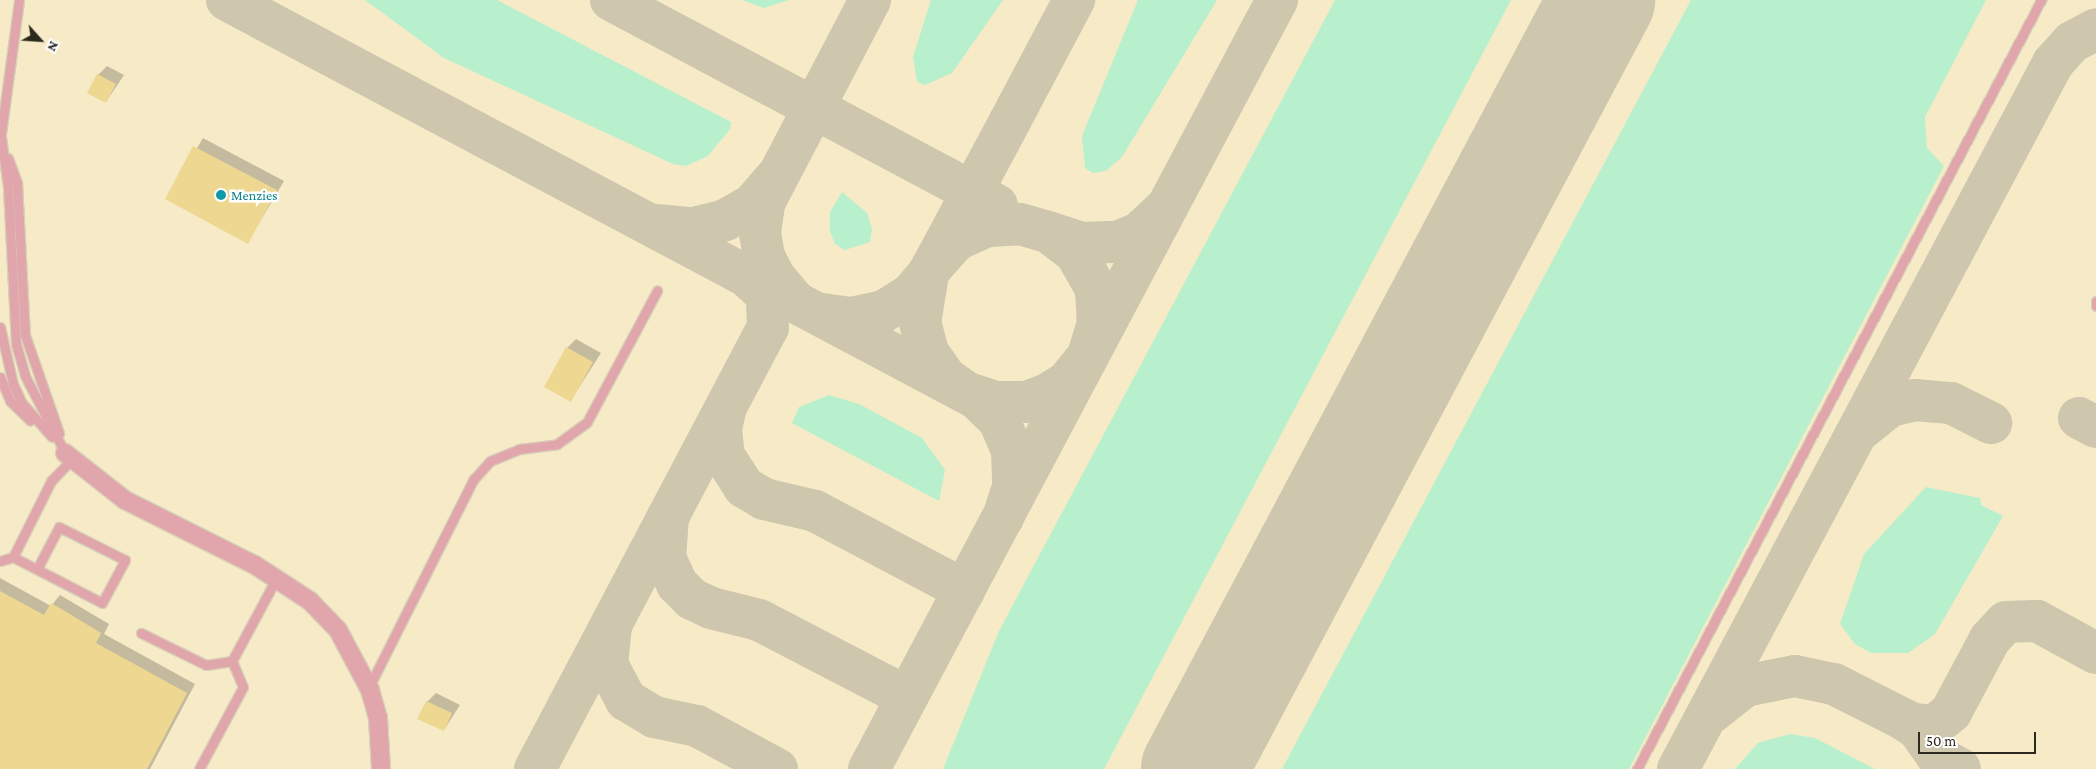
<!DOCTYPE html>
<style>
body{margin:0}
#map{position:relative;width:2096px;height:769px;overflow:hidden;background:#fef5d8;font-family:"Crimson Pro",serif}
div>[style]{position:absolute}
.built>*{inset:0;background:#f6eac7}
.green>*{inset:0;background:#b8f0cd}
.shadow>*{inset:0;background:#0003}
.taxiway>*{height:42px;margin:-21px;padding:0 21px;transform-origin:21px;border-radius:21px;background:#cec6ad}
.runway>*{height:106px;margin:-53px;padding:0 53px;transform-origin:53px;border-radius:53px;background:#cec6ad}
.building>*{inset:0;background:#eed891}
.roads{filter:drop-shadow(1px 0 #d8d0b7) drop-shadow(-1px 0 #d8d0b7) drop-shadow(0 1px #d8d0b7) drop-shadow(0 -1px #d8d0b7)}
.service>*{height:9px;margin:-4.5px;padding:0 4.5px;transform-origin:4.5px;border-radius:4.5px;background:#e0a6ac}
.minor>*{height:18px;margin:-9px;padding:0 9px;transform-origin:9px;border-radius:9px;background:#e0a6ac}
.dots>*{width:14px;height:14px;translate:-50% -50%;box-sizing:border-box;border:2px solid #fff;border-radius:50%}
span{translate:-50% -50%;white-space:nowrap;text-align:center;line-height:1.15;-webkit-text-stroke:5px #fff;paint-order:stroke}
.culture-label{font-size:14px;color:#0d838f}
.left{translate:0 -50%;text-align:left}
.north{position:absolute;left:15px;top:15px;width:50px;height:50px;-webkit-text-stroke:4px #fff;paint-order:stroke;rotate:116deg;font-size:14px;font-weight:700;line-height:20px;text-align:center;color:#2c291e}
.north::after{content:'';display:block;margin:auto;width:18px;height:22px;background:#2c291e;clip-path:polygon(50% 0,100% 100%,50% 72%,0 100%)}
.scale{position:absolute;left:1918px;top:732px;width:118px;height:22px;box-sizing:border-box;border:2px solid #2c291e;border-top:0;padding-left:6px;font-size:15px;line-height:18px;white-space:nowrap;color:#2c291e;-webkit-text-stroke:4px #fff;paint-order:stroke}
</style>
<div id="map">
<div class="built">
<div style="clip-path:polygon(0 0,2096px 0,2096px 769px,0 769px)"></div>
</div>
<div class="green">
<div style="clip-path:polygon(365px 0,497px 0,731px 122px,730px 129px,708px 156px,686px 166px,673px 164px,444px 58px)"></div>
<div style="clip-path:polygon(742px 0,789px 0,764px 8px)"></div>
<div style="clip-path:polygon(931px 0,1003px 0,952px 73px,925px 85px,917px 82px,913px 57px)"></div>
<div style="clip-path:polygon(1138px 0,1217px 0,1122px 157px,1106px 171px,1093px 173px,1085px 168px,1082px 136px)"></div>
<div style="clip-path:polygon(1335px 0,1511px 0,1104px 769px,943px 769px,999px 631px)"></div>
<div style="clip-path:polygon(1691px 0,1986px 0,1925px 117px,1927px 148px,1944px 166px,1629px 769px,1282px 769px)"></div>
<div style="clip-path:polygon(842px 192px,867px 213px,872px 229px,870px 242px,845px 250px,835px 244px,830px 231px,830px 212px)"></div>
<div style="clip-path:polygon(829px 395px,859px 404px,922px 438px,945px 470px,939px 501px,792px 423px,799px 407px)"></div>
<div style="clip-path:polygon(1926px 487px,1980px 498px,1981px 505px,2003px 516px,1935px 634px,1908px 653px,1871px 653px,1855px 644px,1840px 624px,1864px 554px)"></div>
<div style="clip-path:polygon(1790px 734px,1815px 738px,1875px 769px,1735px 769px,1758px 743px)"></div>
</div>
<div class="shadow">
<div style="clip-path:polygon(107px 66px,124px 75px,106px 102px,98px 75px)"></div>
<div style="clip-path:polygon(203px 138px,284px 181px,248px 242px,167px 199px)"></div>
<div style="clip-path:polygon(576px 339px,601px 353px,571px 400px,567px 348px)"></div>
<div style="clip-path:polygon(0 578px,51px 606px,60px 595px,109px 624px,104px 634px,195px 684px,150px 769px,0 769px)"></div>
<div style="clip-path:polygon(436px 693px,460px 705px,444px 730px,427px 702px)"></div>
</div>
<div class="taxiway">
<div style="left:227px;top:0;width:848px;rotate:27.99deg"></div>
<div style="left:976px;top:398px;width:32px;rotate:44deg"></div>
<div style="left:999px;top:420px;width:33px;rotate:67deg"></div>
<div style="left:1012px;top:450px;width:37px;rotate:88deg"></div>
<div style="left:1013px;top:487px;width:32px;rotate:108deg"></div>
<div style="left:611px;top:0;width:437px;rotate:28deg"></div>
<div style="left:656px;top:225px;width:38px;rotate:5deg"></div>
<div style="left:694px;top:228px;width:32px;rotate:-14deg"></div>
<div style="left:725px;top:220px;width:31px;rotate:-29deg"></div>
<div style="left:752px;top:205px;width:35px;rotate:-49deg"></div>
<div style="left:1051px;top:233px;width:33px;rotate:18deg"></div>
<div style="left:1082px;top:243px;width:35px;rotate:-2deg"></div>
<div style="left:1117px;top:242px;width:24px;rotate:-22deg"></div>
<div style="left:1139px;top:233px;width:33px;rotate:-43deg"></div>
<div style="left:932px;top:267px;width:36px;rotate:-48deg"></div>
<div style="left:956px;top:240px;width:34px;rotate:-24deg"></div>
<div style="left:987px;top:226px;width:33px;rotate:-3deg"></div>
<div style="left:1020px;top:224px;width:29px;rotate:16deg"></div>
<div style="left:1048px;top:232px;width:34px;rotate:37deg"></div>
<div style="left:1075px;top:252px;width:43px;rotate:60.4deg"></div>
<div style="left:1096px;top:289px;width:34px;rotate:87deg"></div>
<div style="left:1098px;top:323px;width:34px;rotate:107deg"></div>
<div style="left:1088px;top:356px;width:33px;rotate:129deg"></div>
<div style="left:1067px;top:382px;width:22px;rotate:148deg"></div>
<div style="left:1048px;top:394px;width:23px;rotate:160deg"></div>
<div style="left:1026px;top:402px;width:30px;rotate:180deg"></div>
<div style="left:996px;top:402px;width:32px;rotate:-162deg"></div>
<div style="left:966px;top:392px;width:24px;rotate:-145deg"></div>
<div style="left:946px;top:378px;width:32px;rotate:-125deg"></div>
<div style="left:928px;top:352px;width:30px;rotate:-105deg"></div>
<div style="left:920px;top:323px;width:50px;rotate:-80.7deg"></div>
<div style="left:928px;top:274px;width:8px;rotate:-60deg"></div>
<div style="left:932px;top:267px;width:85px;rotate:-61.9deg"></div>
<div style="left:972px;top:192px;width:81px;rotate:-61.8deg"></div>
<div style="left:1010px;top:121px;width:19px;rotate:-62deg"></div>
<div style="left:1019px;top:104px;width:118px;rotate:-62.1deg"></div>
<div style="left:793px;top:299px;width:30px;rotate:-130deg"></div>
<div style="left:774px;top:276px;width:22px;rotate:-117deg"></div>
<div style="left:764px;top:256px;width:23px;rotate:-100deg"></div>
<div style="left:760px;top:233px;width:30px;rotate:-82deg"></div>
<div style="left:764px;top:203px;width:229px;rotate:-62.4deg"></div>
<div style="left:822px;top:314px;width:29px;rotate:8deg"></div>
<div style="left:851px;top:318px;width:34px;rotate:-12deg"></div>
<div style="left:884px;top:311px;width:31px;rotate:-32deg"></div>
<div style="left:910px;top:295px;width:28px;rotate:-49deg"></div>
<div style="left:725px;top:411px;width:18px;rotate:103deg"></div>
<div style="left:721px;top:429px;width:27px;rotate:84deg"></div>
<div style="left:724px;top:456px;width:37px;rotate:57deg"></div>
<div style="left:744px;top:487px;width:23px;rotate:31deg"></div>
<div style="left:764px;top:499px;width:52px;rotate:13.2deg"></div>
<div style="left:815px;top:511px;width:169px;rotate:27.9deg"></div>
<div style="left:2079px;top:418px;width:19px;rotate:28deg"></div>
<div style="left:1859px;top:431px;width:40px;rotate:-39deg"></div>
<div style="left:1890px;top:406px;width:26px;rotate:-13deg"></div>
<div style="left:1915px;top:400px;width:36px;rotate:5deg"></div>
<div style="left:1951px;top:403px;width:45px;rotate:26.6deg"></div>
<div style="left:668px;top:517px;width:41px;rotate:94.2deg"></div>
<div style="left:665px;top:558px;width:29px;rotate:65deg"></div>
<div style="left:677px;top:584px;width:21px;rotate:45deg"></div>
<div style="left:692px;top:599px;width:21px;rotate:25deg"></div>
<div style="left:711px;top:608px;width:49px;rotate:14deg"></div>
<div style="left:759px;top:620px;width:167px;rotate:27.5deg"></div>
<div style="left:611px;top:626px;width:38px;rotate:96deg"></div>
<div style="left:607px;top:664px;width:41px;rotate:62.2deg"></div>
<div style="left:626px;top:700px;width:33px;rotate:31deg"></div>
<div style="left:654px;top:717px;width:44px;rotate:11.8deg"></div>
<div style="left:697px;top:726px;width:91px;rotate:28.3deg"></div>
<div style="left:1711px;top:713px;width:43px;rotate:-38.5deg"></div>
<div style="left:1745px;top:686px;width:51px;rotate:-11.3deg"></div>
<div style="left:1795px;top:676px;width:40px;rotate:12deg"></div>
<div style="left:1834px;top:684px;width:89px;rotate:26.9deg"></div>
<div style="left:1913px;top:724px;width:21px;rotate:5deg"></div>
<div style="left:1934px;top:726px;width:22px;rotate:-39deg"></div>
<div style="left:1951px;top:712px;width:83px;rotate:-61.9deg"></div>
<div style="left:1990px;top:639px;width:23px;rotate:-47deg"></div>
<div style="left:2006px;top:622px;width:31px;rotate:-2deg"></div>
<div style="left:2037px;top:621px;width:67px;rotate:28.5deg"></div>
<div style="left:1904px;top:720px;width:17px;rotate:33deg"></div>
<div style="left:1918px;top:729px;width:33px;rotate:55deg"></div>
<div style="left:1937px;top:756px;width:26px;rotate:29deg"></div>
<div style="left:535px;top:769px;width:499px;rotate:-62.2deg"></div>
<div style="left:768px;top:328px;width:33px;rotate:-92deg"></div>
<div style="left:767px;top:295px;width:31px;rotate:-138deg"></div>
<div style="left:869px;top:769px;width:871px;rotate:-62.05deg"></div>
<div style="left:1678px;top:769px;width:799px;rotate:-62.02deg"></div>
<div style="left:2053px;top:63px;width:28px;rotate:-48deg"></div>
<div style="left:2072px;top:42px;width:27px;rotate:-28deg"></div>
</div>
<div class="runway">
<div style="left:1194px;top:769px;width:871px;rotate:-62.05deg"></div>
</div>
<div class="building">
<div style="clip-path:polygon(97px 74px,116px 84px,106px 103px,87px 93px)"></div>
<div style="clip-path:polygon(193px 146px,277px 190px,248px 244px,165px 199px)"></div>
<div style="clip-path:polygon(566px 347px,593px 362px,571px 402px,544px 387px)"></div>
<div style="clip-path:polygon(0 591px,44px 615px,51px 603px,63px 610px,101px 633px,96px 643px,187px 693px,147px 769px,0 769px)"></div>
<div style="clip-path:polygon(426px 701px,452px 713px,444px 731px,417px 719px)"></div>
</div>
<div class="roads">
<div class="service">
<div style="left:1px;top:137px;width:50px;rotate:82deg"></div>
<div style="left:8px;top:187px;width:157px;rotate:87.1deg"></div>
<div style="left:16px;top:344px;width:33px;rotate:74deg"></div>
<div style="left:25px;top:376px;width:87px;rotate:62.5deg"></div>
<div style="left:0;top:141px;width:142px;rotate:-82.3deg"></div>
<div style="left:8px;top:158px;width:27px;rotate:70deg"></div>
<div style="left:17px;top:183px;width:152px;rotate:87deg"></div>
<div style="left:25px;top:335px;width:104px;rotate:70.9deg"></div>
<div style="left:2096px;top:301px;width:5px;rotate:90deg"></div>
<div style="left:0;top:327px;width:58px;rotate:77.2deg"></div>
<div style="left:13px;top:384px;width:21px;rotate:65deg"></div>
<div style="left:22px;top:403px;width:45px;rotate:48.6deg"></div>
<div style="left:0;top:377px;width:26px;rotate:67deg"></div>
<div style="left:10px;top:401px;width:28px;rotate:44deg"></div>
<div style="left:13px;top:557px;width:100px;rotate:27.3deg"></div>
<div style="left:102px;top:603px;width:49px;rotate:-61.9deg"></div>
<div style="left:125px;top:560px;width:74px;rotate:-153.4deg"></div>
<div style="left:59px;top:527px;width:47px;rotate:117.6deg"></div>
<div style="left:0;top:561px;width:14px;rotate:-17deg"></div>
<div style="left:13px;top:557px;width:85px;rotate:-63.4deg"></div>
<div style="left:51px;top:481px;width:30px;rotate:-46deg"></div>
<div style="left:141px;top:633px;width:72px;rotate:26.2deg"></div>
<div style="left:206px;top:665px;width:26px;rotate:-9deg"></div>
<div style="left:369px;top:687px;width:232px;rotate:-63.3deg"></div>
<div style="left:473px;top:480px;width:25px;rotate:-48deg"></div>
<div style="left:490px;top:461px;width:31px;rotate:-22deg"></div>
<div style="left:519px;top:449px;width:38px;rotate:-7deg"></div>
<div style="left:557px;top:444px;width:37px;rotate:-36deg"></div>
<div style="left:587px;top:422px;width:149px;rotate:-61.9deg"></div>
<div style="left:199px;top:769px;width:93px;rotate:-61.8deg"></div>
<div style="left:243px;top:687px;width:28px;rotate:-113deg"></div>
<div style="left:232px;top:661px;width:95px;rotate:-61.8deg"></div>
<div style="left:1637px;top:769px;width:869px;rotate:-62.28deg"></div>
</div>
<div class="minor">
<div style="left:65px;top:453px;width:76px;rotate:38.1deg"></div>
<div style="left:125px;top:500px;width:145px;rotate:26.6deg"></div>
<div style="left:255px;top:565px;width:66px;rotate:33.2deg"></div>
<div style="left:310px;top:601px;width:40px;rotate:46deg"></div>
<div style="left:338px;top:630px;width:68px;rotate:61.9deg"></div>
<div style="left:370px;top:690px;width:29px;rotate:74deg"></div>
<div style="left:378px;top:718px;width:51px;rotate:86.6deg"></div>
</div>
</div>
<div class="dots">
<div style="left:221px;top:195px;background:#0f9aa8"></div>
</div>
<div class="culture-label">
<span class="left" style="left:231px;top:195px">Menzies</span>
</div>
<div class="north">N</div>
<div class="scale">50 m</div>
</div>
